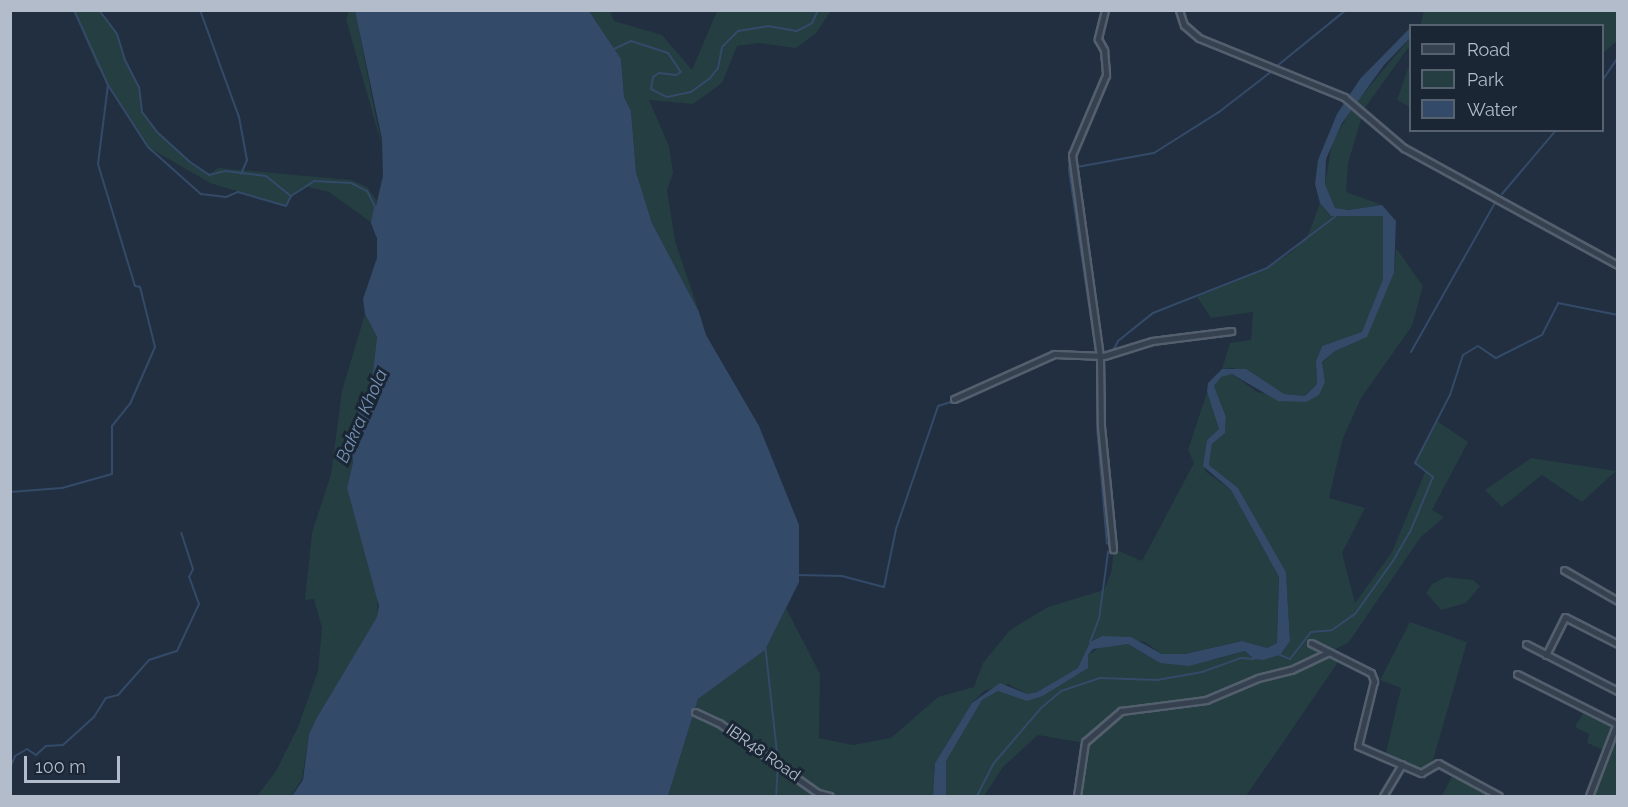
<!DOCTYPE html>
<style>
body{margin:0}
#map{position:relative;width:1628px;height:807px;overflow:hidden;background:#222f40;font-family:Raleway,sans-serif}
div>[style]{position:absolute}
.green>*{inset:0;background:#243e41}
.water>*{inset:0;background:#344a69}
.stream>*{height:2px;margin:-1px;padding:0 1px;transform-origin:1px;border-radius:1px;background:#344a69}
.roads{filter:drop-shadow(2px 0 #545f6e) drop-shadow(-2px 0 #545f6e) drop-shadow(0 2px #545f6e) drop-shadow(0 -2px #545f6e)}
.street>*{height:5px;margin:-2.5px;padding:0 2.5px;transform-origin:2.5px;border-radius:2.5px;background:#364150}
span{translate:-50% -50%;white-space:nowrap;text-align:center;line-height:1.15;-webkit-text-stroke:6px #1b2635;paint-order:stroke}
.street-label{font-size:16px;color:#b2bccb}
.water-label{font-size:18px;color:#7792b5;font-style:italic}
.frame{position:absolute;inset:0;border:12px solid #b2bccb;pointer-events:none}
.legend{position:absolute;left:1409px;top:24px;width:195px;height:108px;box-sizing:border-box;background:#1b2635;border:2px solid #576271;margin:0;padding:8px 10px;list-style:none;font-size:18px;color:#b2bccb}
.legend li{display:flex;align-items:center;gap:12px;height:30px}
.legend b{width:30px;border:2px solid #576271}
.scale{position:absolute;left:24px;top:756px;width:96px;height:27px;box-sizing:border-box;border:3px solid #b2bccb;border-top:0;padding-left:8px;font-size:18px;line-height:21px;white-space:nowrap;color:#b2bccb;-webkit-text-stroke:4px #1b2635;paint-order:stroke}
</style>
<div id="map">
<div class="green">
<div style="clip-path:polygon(74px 11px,99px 11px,105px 18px,117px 34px,125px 60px,139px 87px,142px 112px,157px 132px,203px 172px,209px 175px,218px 168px,351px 180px,367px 187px,377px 201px,372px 223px,329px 192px,304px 186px,291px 196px,286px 206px,210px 183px,148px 147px,96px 64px)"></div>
<div style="clip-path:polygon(349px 11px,355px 11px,382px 147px,346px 19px)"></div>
<div style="clip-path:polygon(589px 11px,610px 11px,614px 21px,662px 35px,692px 70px,717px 11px,831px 11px,816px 33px,796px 48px,759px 43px,737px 46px,722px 83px,693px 104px,649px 100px,669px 146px,673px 173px,667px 190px,675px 241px,699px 312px,652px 223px,636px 172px,631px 111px,624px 97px,621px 59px)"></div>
<div style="clip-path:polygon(1424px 11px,1617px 11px,1617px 41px,1603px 53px,1602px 26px,1420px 26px)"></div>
<div style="clip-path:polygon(1410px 38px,1410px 51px,1408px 48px,1364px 109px,1348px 163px,1346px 192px,1382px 205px,1349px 210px,1335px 208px,1325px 184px,1332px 143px,1353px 106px)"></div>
<div style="clip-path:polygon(1410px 63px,1410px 107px,1397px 100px)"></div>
<div style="clip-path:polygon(1320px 203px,1331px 216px,1383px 215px,1383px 279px,1362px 333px,1322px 346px,1316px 361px,1317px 384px,1305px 396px,1284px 394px,1234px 368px,1222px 369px,1230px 343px,1251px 340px,1253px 312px,1211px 318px,1197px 297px,1267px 268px,1293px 251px,1309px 233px)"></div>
<div style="clip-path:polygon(1396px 248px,1423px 286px,1412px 326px,1361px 398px,1343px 438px,1329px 498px,1365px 508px,1342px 553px,1355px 603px,1392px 552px,1426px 470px,1415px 463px,1437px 421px,1468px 442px,1432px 510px,1444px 517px,1420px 538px,1349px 642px,1330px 652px,1341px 658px,1246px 796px,1077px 796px,1084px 743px,1038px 735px,1003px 767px,984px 796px,946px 796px,945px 762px,982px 700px,998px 691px,1027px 700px,1043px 696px,1087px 668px,1088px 655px,1103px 645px,1128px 644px,1160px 663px,1217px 659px,1245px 651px,1254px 659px,1263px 660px,1280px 655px,1290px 641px,1286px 572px,1238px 488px,1209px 465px,1212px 444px,1225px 433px,1226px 417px,1214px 386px,1221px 377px,1232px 374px,1257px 392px,1306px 402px,1325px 382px,1322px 363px,1335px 351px,1367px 336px,1394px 273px)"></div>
<div style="clip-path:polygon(365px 314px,377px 337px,372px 380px,347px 438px,353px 462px,347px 488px,377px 595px,378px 616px,316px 719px,309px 734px,302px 779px,291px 796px,257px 796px,276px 771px,298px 727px,318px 671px,322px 628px,314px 599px,305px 600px,312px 533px,331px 474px,342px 391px)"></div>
<div style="clip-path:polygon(1207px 392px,1219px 429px,1207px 440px,1205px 471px,1231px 490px,1279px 577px,1277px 643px,1267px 648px,1242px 641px,1185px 654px,1162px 654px,1145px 642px,1102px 636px,1090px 642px,1079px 668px,1037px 692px,1027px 694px,1008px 684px,984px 691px,972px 703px,935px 763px,933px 796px,668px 796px,698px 699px,765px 650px,786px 608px,820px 674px,819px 738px,853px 745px,891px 738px,938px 697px,974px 687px,983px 663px,1010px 630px,1048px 607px,1104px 590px,1111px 573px,1114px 549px,1142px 561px,1194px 463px,1188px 450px)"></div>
<div style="clip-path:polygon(1531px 458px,1616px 471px,1582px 502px,1542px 475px,1502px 507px,1485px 490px)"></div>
<div style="clip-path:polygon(1446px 577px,1473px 580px,1480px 586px,1466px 603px,1441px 610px,1426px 593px,1432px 584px)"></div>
<div style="clip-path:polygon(1410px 622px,1467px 642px,1431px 767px,1421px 773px,1385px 757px,1401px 688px,1380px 680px)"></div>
<div style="clip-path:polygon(1586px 708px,1617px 722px,1617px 796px,1589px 796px,1606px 751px,1587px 743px,1589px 734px,1575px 727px)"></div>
<div style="clip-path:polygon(1454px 772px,1499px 796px,1442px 796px)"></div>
</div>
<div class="water">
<div style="clip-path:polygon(355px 11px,589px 11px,621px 59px,624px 97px,631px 111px,636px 172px,652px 223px,699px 312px,706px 335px,759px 426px,799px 525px,799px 582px,765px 650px,698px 699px,668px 796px,292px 796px,303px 780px,309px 734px,316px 719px,377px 617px,379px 606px,347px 488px,353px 462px,347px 438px,372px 380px,377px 337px,365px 314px,363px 299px,377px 258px,377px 234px,372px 223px,383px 176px,382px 139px)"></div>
<div style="clip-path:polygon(1410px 28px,1410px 38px,1384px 65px,1342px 123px,1326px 159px,1325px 184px,1335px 208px,1349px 210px,1382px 205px,1396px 221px,1394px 273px,1367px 337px,1335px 351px,1322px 362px,1325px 382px,1319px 395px,1306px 402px,1278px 401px,1232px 374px,1221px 377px,1214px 386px,1226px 417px,1225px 433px,1212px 444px,1209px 465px,1238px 488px,1286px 572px,1290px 641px,1280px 655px,1263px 660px,1254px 659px,1245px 651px,1189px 666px,1160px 663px,1128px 644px,1093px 649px,1088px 655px,1088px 668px,1043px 696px,1027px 701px,998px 691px,982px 700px,946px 761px,946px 796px,933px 796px,935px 763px,972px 703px,1000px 683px,1027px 694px,1037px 692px,1078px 668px,1090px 642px,1102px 636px,1131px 637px,1162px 654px,1185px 654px,1242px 641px,1267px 648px,1277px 643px,1279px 577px,1231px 490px,1203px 466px,1207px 440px,1219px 429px,1207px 392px,1208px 383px,1222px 369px,1246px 369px,1284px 394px,1305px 396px,1317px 384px,1316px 361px,1322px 346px,1362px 332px,1383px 279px,1383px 216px,1331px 216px,1320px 203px,1315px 184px,1318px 160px,1337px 114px,1360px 79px)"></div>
</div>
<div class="stream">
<div style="left:99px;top:10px;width:30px;rotate:53deg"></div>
<div style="left:117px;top:34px;width:27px;rotate:73deg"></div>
<div style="left:125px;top:60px;width:30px;rotate:63deg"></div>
<div style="left:139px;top:87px;width:25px;rotate:83deg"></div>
<div style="left:142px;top:112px;width:25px;rotate:53deg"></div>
<div style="left:157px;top:132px;width:45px;rotate:42.3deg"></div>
<div style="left:190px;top:162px;width:23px;rotate:34deg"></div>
<div style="left:209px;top:175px;width:16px;rotate:-14deg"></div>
<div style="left:225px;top:171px;width:41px;rotate:7deg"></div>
<div style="left:266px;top:176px;width:32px;rotate:39deg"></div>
<div style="left:291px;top:196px;width:27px;rotate:-33deg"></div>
<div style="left:314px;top:181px;width:37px;rotate:3deg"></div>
<div style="left:351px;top:183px;width:18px;rotate:27deg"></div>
<div style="left:367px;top:191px;width:18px;rotate:63deg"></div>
<div style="left:375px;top:207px;width:16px;rotate:101deg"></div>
<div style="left:372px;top:223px;width:14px;rotate:69deg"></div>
<div style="left:200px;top:10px;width:114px;rotate:70deg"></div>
<div style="left:239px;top:117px;width:44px;rotate:79.5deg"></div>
<div style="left:247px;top:160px;width:15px;rotate:113deg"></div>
<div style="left:1102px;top:10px;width:31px;rotate:105deg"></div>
<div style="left:1094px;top:40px;width:14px;rotate:60deg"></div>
<div style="left:1101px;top:52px;width:24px;rotate:85deg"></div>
<div style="left:614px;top:49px;width:19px;rotate:-25deg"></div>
<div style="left:631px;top:41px;width:39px;rotate:18deg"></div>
<div style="left:668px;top:53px;width:23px;rotate:56deg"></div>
<div style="left:681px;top:72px;width:6px;rotate:149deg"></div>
<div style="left:676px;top:75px;width:17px;rotate:-173deg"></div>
<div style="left:659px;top:73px;width:7px;rotate:146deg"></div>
<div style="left:653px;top:77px;width:12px;rotate:99deg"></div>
<div style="left:651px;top:89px;width:18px;rotate:27deg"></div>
<div style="left:667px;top:97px;width:25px;rotate:-12deg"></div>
<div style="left:691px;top:92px;width:24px;rotate:-36deg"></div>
<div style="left:710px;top:78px;width:13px;rotate:-51deg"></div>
<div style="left:718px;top:68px;width:21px;rotate:-79deg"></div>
<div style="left:722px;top:47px;width:23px;rotate:-45deg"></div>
<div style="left:738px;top:31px;width:30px;rotate:-9deg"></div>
<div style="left:768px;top:26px;width:29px;rotate:10deg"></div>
<div style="left:797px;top:31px;width:17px;rotate:-28deg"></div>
<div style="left:812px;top:23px;width:14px;rotate:-65deg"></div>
<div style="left:1277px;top:66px;width:89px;rotate:-39.1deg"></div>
<div style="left:1602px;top:81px;width:29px;rotate:-56deg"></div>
<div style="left:108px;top:85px;width:74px;rotate:57.2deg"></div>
<div style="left:148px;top:147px;width:71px;rotate:41.6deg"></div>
<div style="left:201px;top:194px;width:25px;rotate:7deg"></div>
<div style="left:226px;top:197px;width:13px;rotate:-23deg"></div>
<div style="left:238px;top:192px;width:50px;rotate:16.3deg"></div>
<div style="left:286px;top:206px;width:11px;rotate:-63deg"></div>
<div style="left:1070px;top:153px;width:17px;rotate:93deg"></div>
<div style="left:1069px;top:170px;width:184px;rotate:81.6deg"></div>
<div style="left:1077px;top:167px;width:78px;rotate:-10.3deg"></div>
<div style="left:1154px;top:153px;width:77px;rotate:-32.2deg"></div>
<div style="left:1219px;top:112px;width:67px;rotate:-37.7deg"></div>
<div style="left:1502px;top:194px;width:84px;rotate:-49.8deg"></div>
<div style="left:1411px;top:352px;width:173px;rotate:-60.6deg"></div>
<div style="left:1105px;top:353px;width:10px;rotate:-24deg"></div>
<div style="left:1114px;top:349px;width:9px;rotate:-63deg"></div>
<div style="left:1118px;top:341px;width:45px;rotate:-38.7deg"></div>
<div style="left:1153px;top:313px;width:123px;rotate:-21.5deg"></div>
<div style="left:1267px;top:268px;width:86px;rotate:-37deg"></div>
<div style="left:1097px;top:357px;width:70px;rotate:90deg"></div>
<div style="left:1097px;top:427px;width:117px;rotate:85.1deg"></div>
<div style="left:1011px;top:376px;width:33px;rotate:-23deg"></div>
<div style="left:10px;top:492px;width:52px;rotate:-4.4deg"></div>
<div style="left:62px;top:488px;width:52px;rotate:-15.6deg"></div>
<div style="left:112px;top:474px;width:48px;rotate:-90deg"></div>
<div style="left:112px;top:426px;width:28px;rotate:-51deg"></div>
<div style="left:130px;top:404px;width:62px;rotate:-66.3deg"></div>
<div style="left:155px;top:347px;width:62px;rotate:-104deg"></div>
<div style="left:140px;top:287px;width:5px;rotate:-169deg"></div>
<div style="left:135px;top:286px;width:127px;rotate:-106.9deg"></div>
<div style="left:98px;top:164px;width:80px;rotate:-82.8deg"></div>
<div style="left:108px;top:85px;width:82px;rotate:-114.4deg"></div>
<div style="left:799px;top:575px;width:43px;rotate:1.3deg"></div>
<div style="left:842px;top:576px;width:43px;rotate:14.7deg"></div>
<div style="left:884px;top:587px;width:59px;rotate:-78.3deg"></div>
<div style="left:896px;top:529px;width:130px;rotate:-71.1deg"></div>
<div style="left:938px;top:406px;width:17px;rotate:-17deg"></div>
<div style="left:1090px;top:642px;width:25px;rotate:-69deg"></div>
<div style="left:1099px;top:619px;width:68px;rotate:-82.3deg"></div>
<div style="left:765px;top:644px;width:119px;rotate:83.7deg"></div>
<div style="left:778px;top:762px;width:34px;rotate:93deg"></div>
<div style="left:1280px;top:655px;width:11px;rotate:22deg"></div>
<div style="left:1290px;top:659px;width:34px;rotate:-52deg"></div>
<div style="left:1311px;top:632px;width:21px;rotate:-5deg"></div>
<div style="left:1332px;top:630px;width:28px;rotate:-35deg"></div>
<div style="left:1355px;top:614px;width:65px;rotate:-54.4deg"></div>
<div style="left:1393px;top:561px;width:34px;rotate:-60deg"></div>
<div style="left:1410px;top:532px;width:60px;rotate:-67.3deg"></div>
<div style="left:1433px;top:477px;width:23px;rotate:-142deg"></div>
<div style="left:1415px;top:463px;width:76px;rotate:-62.8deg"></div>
<div style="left:1450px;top:395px;width:42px;rotate:-72deg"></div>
<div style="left:1463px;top:355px;width:17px;rotate:-31deg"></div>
<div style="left:1478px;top:346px;width:22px;rotate:34deg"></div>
<div style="left:1496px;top:358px;width:51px;rotate:-26.6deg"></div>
<div style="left:1542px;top:335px;width:36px;rotate:-63deg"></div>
<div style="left:1558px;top:303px;width:61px;rotate:11.3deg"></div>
<div style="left:10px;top:768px;width:13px;rotate:-67deg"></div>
<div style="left:15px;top:756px;width:14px;rotate:-30deg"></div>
<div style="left:27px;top:749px;width:11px;rotate:34deg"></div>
<div style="left:36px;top:755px;width:13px;rotate:-42deg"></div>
<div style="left:46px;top:746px;width:17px;rotate:-3deg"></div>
<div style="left:63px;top:745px;width:42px;rotate:-42.1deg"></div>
<div style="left:94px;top:717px;width:22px;rotate:-58deg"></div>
<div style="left:106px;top:698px;width:12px;rotate:-14deg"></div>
<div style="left:118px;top:695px;width:47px;rotate:-48.5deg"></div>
<div style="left:149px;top:660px;width:29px;rotate:-18deg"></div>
<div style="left:177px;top:651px;width:52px;rotate:-64.9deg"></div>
<div style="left:199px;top:604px;width:29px;rotate:-110deg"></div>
<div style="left:189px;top:577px;width:9px;rotate:-63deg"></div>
<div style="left:193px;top:569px;width:38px;rotate:-108deg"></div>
<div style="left:977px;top:796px;width:37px;rotate:-63deg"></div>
<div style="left:994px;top:763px;width:72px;rotate:-49.5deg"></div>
<div style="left:1041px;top:708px;width:26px;rotate:-40deg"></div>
<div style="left:1061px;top:691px;width:41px;rotate:-18.4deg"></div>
<div style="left:1100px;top:678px;width:57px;rotate:2deg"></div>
<div style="left:1157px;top:680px;width:46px;rotate:-10.1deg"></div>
<div style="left:1202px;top:672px;width:41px;rotate:-19.7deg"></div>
<div style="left:1241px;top:658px;width:13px;rotate:4deg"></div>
</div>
<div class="roads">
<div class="street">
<div style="left:1105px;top:10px;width:30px;rotate:104deg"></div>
<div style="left:1098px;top:39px;width:13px;rotate:61deg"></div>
<div style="left:1104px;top:50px;width:25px;rotate:85deg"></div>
<div style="left:1106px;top:75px;width:87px;rotate:113deg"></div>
<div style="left:1072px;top:155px;width:203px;rotate:82.1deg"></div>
<div style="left:1100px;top:356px;width:70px;rotate:89.2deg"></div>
<div style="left:1101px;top:426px;width:124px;rotate:84.4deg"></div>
<div style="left:1179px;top:10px;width:16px;rotate:72deg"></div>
<div style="left:1184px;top:25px;width:20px;rotate:41deg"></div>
<div style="left:1199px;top:38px;width:157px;rotate:22.1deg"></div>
<div style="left:1344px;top:97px;width:79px;rotate:40.4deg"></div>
<div style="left:1404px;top:148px;width:244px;rotate:28.7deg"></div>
<div style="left:954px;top:399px;width:110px;rotate:-24.2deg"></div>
<div style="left:1054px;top:354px;width:50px;rotate:2.3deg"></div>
<div style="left:1104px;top:356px;width:50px;rotate:-17.4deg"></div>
<div style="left:1152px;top:341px;width:80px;rotate:-7.2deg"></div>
<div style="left:1564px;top:570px;width:62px;rotate:29.9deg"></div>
<div style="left:1311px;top:643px;width:67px;rotate:26.6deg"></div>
<div style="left:1371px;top:673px;width:9px;rotate:69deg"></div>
<div style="left:1374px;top:681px;width:67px;rotate:103.8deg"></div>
<div style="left:1358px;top:746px;width:69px;rotate:23.2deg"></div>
<div style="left:1421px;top:773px;width:20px;rotate:-30deg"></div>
<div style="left:1438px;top:763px;width:69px;rotate:28.4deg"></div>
<div style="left:1526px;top:644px;width:103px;rotate:27.1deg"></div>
<div style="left:1546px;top:655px;width:42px;rotate:-63.4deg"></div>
<div style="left:1565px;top:617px;width:59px;rotate:27deg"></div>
<div style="left:1517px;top:674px;width:112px;rotate:26.6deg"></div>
<div style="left:695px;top:712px;width:26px;rotate:25deg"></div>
<div style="left:719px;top:723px;width:121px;rotate:35.3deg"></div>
<div style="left:818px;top:793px;width:12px;rotate:14deg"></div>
<div style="left:1077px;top:796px;width:55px;rotate:-81.6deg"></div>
<div style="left:1085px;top:742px;width:48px;rotate:-40.7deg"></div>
<div style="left:1121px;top:711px;width:86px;rotate:-7.4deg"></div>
<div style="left:1206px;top:700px;width:56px;rotate:-22.9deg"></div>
<div style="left:1258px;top:678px;width:34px;rotate:-14deg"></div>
<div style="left:1291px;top:670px;width:42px;rotate:-25.3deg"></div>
<div style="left:1383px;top:796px;width:37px;rotate:-59deg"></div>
<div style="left:1589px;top:796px;width:78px;rotate:-69deg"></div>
</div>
</div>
<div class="street-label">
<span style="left:763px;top:753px;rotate:35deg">IBR48 Road</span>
</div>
<div class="water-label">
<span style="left:362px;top:416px;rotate:-66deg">Bakra Khola</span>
</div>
<div class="frame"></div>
<ul class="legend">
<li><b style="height:8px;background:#364150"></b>Road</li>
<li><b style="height:16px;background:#243e41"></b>Park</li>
<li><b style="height:16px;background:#344a69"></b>Water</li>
</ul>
<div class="scale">100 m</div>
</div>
